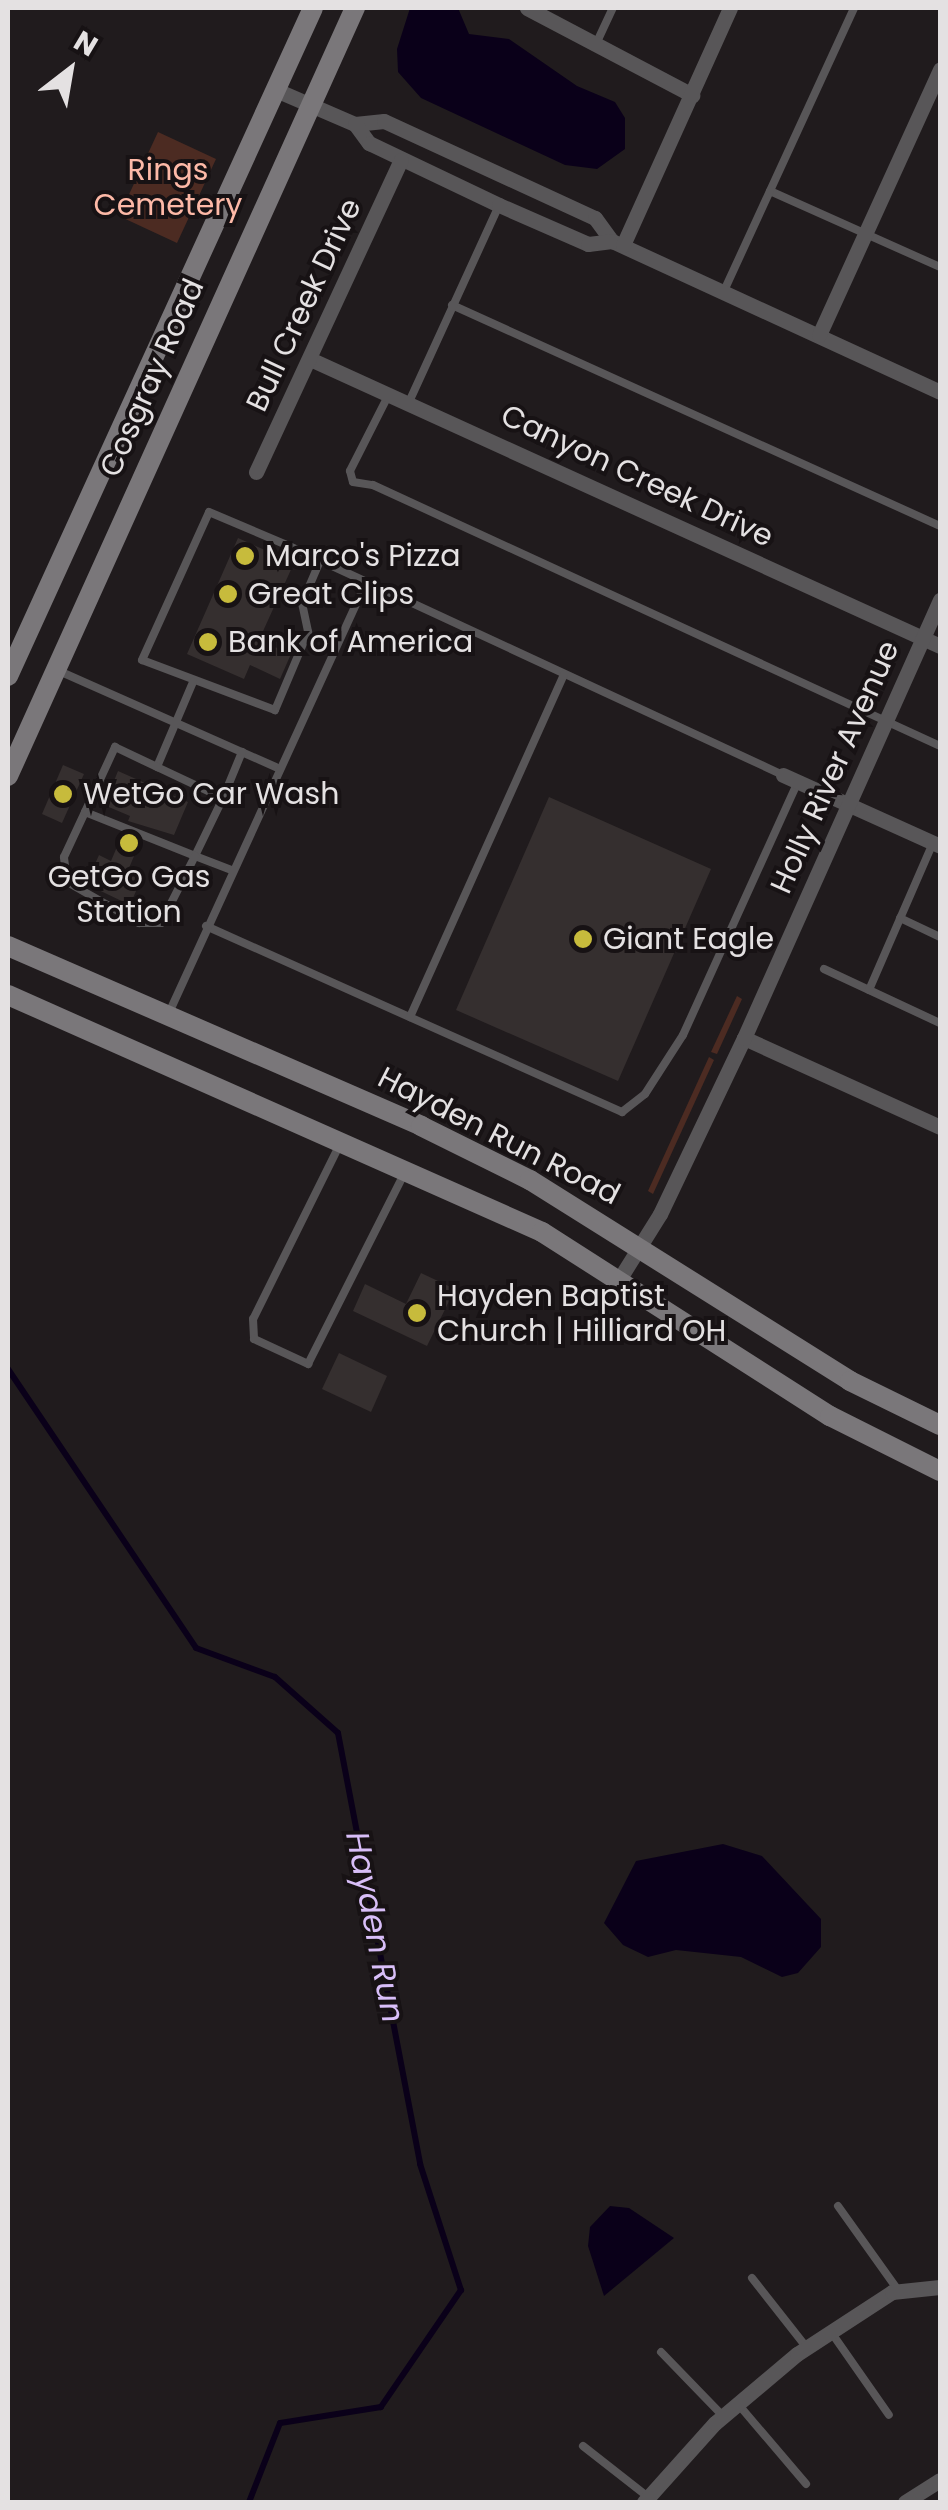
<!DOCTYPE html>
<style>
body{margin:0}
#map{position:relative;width:948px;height:2510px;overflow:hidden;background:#201b1d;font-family:Poppins,sans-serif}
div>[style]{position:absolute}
.green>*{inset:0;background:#4c2b22}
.water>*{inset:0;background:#0a0019}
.stream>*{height:6px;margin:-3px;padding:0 3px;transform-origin:3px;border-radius:3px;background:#0a0019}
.building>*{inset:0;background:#352f2f}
.lane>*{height:8px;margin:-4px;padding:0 4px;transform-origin:4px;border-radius:4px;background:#585658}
.street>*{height:15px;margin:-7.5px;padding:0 7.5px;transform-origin:7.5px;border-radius:7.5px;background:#585658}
.secondary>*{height:20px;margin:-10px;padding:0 10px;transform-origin:10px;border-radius:10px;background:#7a777a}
.dots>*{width:28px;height:28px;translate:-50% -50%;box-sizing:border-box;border:5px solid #171214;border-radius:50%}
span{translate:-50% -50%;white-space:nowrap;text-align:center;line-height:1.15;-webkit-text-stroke:8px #171214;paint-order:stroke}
.park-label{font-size:30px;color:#fdb9a7}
.street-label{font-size:30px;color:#e4e1e2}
.poi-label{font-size:30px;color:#e4e1e2}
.left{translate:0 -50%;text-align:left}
.water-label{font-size:32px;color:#d8bef8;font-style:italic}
.frame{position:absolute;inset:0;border:10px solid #e4e1e2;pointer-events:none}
.north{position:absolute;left:20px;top:20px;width:100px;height:100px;-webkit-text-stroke:8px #171214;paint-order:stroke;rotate:31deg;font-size:28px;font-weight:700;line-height:40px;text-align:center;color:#e4e1e2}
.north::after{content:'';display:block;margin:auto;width:35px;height:45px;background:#e4e1e2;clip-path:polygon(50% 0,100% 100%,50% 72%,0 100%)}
</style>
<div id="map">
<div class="green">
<div style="clip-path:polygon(158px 132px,216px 159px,177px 243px,119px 216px)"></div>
<div style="clip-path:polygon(737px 996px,742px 999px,717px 1054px,711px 1052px)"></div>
<div style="clip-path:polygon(709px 1057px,714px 1060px,653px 1194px,648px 1191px)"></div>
</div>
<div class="water">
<div style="clip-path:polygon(410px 8px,458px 8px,469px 34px,509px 39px,577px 86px,615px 102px,625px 118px,625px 149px,597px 169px,565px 165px,421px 98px,398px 72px,397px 49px)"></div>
<div style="clip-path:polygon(723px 1844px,762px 1856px,821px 1919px,821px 1947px,798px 1973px,782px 1977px,741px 1957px,676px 1950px,648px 1957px,623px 1945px,604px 1923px,636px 1861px)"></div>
<div style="clip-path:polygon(610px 2206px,629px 2208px,674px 2238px,604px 2296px,588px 2246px,590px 2227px)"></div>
</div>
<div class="stream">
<div style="left:8px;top:1369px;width:336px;rotate:56deg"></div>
<div style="left:196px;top:1648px;width:84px;rotate:20.2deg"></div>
<div style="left:275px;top:1677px;width:84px;rotate:41.6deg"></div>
<div style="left:338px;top:1733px;width:439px;rotate:79.2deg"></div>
<div style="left:420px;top:2164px;width:133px;rotate:72deg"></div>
<div style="left:461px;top:2290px;width:142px;rotate:124.4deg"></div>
<div style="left:381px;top:2407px;width:102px;rotate:171deg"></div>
<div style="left:280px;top:2423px;width:85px;rotate:111.4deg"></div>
</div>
<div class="building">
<div style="clip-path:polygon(238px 538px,294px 563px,259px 640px,291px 654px,280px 679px,250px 665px,244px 679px,187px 654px)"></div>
<div style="clip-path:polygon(63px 765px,84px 774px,62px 823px,42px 814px)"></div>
<div style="clip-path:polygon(118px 771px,188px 802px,174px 835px,128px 821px,130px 816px,104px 805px)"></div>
<div style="clip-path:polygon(549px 797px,711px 869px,618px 1081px,456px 1010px)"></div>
<div style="clip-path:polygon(122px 835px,140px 842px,129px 868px,143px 875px,130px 905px,86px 884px,99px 855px,111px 861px)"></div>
<div style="clip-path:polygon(421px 1273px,455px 1289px,427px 1346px,353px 1311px,365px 1284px,406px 1304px)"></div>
<div style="clip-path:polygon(339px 1353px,387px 1376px,371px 1412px,322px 1389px)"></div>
</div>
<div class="lane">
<div style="left:596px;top:44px;width:40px;rotate:-65deg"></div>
<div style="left:770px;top:191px;width:186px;rotate:24.1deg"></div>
<div style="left:723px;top:293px;width:314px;rotate:-65.3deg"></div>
<div style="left:452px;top:305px;width:536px;rotate:24.36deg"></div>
<div style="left:388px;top:396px;width:84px;rotate:116.9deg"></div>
<div style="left:350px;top:471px;width:11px;rotate:75deg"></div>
<div style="left:353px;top:482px;width:20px;rotate:9deg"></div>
<div style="left:373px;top:485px;width:624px;rotate:24.72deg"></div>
<div style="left:409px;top:402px;width:217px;rotate:-65.4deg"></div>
<div style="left:320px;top:561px;width:46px;rotate:113.2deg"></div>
<div style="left:302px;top:603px;width:30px;rotate:78deg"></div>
<div style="left:308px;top:632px;width:85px;rotate:112.9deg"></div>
<div style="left:275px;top:710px;width:142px;rotate:-159.4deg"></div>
<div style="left:142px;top:660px;width:162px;rotate:-65.6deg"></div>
<div style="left:209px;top:512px;width:87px;rotate:23deg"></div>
<div style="left:289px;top:546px;width:544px;rotate:24.87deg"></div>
<div style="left:59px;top:671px;width:237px;rotate:23.9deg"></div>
<div style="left:193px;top:682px;width:92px;rotate:113deg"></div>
<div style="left:157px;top:767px;width:73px;rotate:25.2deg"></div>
<div style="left:223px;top:798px;width:64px;rotate:115.8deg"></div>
<div style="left:195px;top:856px;width:39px;rotate:21deg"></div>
<div style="left:223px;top:798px;width:50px;rotate:-67.6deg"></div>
<div style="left:85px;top:812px;width:118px;rotate:21.8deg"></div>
<div style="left:195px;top:856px;width:75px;rotate:116.9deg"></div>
<div style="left:161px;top:923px;width:22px;rotate:180deg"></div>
<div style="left:139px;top:923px;width:83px;rotate:-150.3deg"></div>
<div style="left:67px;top:882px;width:25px;rotate:-97deg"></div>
<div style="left:64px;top:857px;width:50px;rotate:-65deg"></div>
<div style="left:85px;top:812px;width:72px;rotate:-65.2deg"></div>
<div style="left:115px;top:747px;width:47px;rotate:25.5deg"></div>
<div style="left:900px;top:918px;width:44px;rotate:25.4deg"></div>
<div style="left:206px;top:926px;width:456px;rotate:24.1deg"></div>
<div style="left:622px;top:1112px;width:29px;rotate:-38deg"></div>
<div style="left:645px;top:1094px;width:70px;rotate:-57.2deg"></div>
<div style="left:683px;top:1035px;width:278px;rotate:-65.6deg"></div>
<div style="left:824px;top:969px;width:128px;rotate:25deg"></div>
<div style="left:869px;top:990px;width:160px;rotate:-66.5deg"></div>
<div style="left:168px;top:1015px;width:475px;rotate:-65.4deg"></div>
<div style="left:410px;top:1017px;width:376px;rotate:-65.8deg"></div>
<div style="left:340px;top:1144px;width:195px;rotate:116.4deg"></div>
<div style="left:253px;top:1319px;width:20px;rotate:87deg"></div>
<div style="left:254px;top:1339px;width:60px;rotate:24.8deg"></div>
<div style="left:308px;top:1364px;width:215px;rotate:-63.2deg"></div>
<div style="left:838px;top:2206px;width:103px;rotate:54.5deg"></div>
<div style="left:752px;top:2278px;width:89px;rotate:51.8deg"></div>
<div style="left:831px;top:2332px;width:101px;rotate:55.1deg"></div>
<div style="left:661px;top:2352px;width:89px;rotate:45.9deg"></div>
<div style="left:738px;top:2404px;width:105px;rotate:49.6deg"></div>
<div style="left:583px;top:2446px;width:83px;rotate:38.1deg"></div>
</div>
<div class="street">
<div style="left:527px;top:8px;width:187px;rotate:27.8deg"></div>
<div style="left:276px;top:90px;width:86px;rotate:23.3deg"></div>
<div style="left:355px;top:124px;width:29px;rotate:-6deg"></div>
<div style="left:384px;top:121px;width:232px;rotate:24.7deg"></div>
<div style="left:595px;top:218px;width:29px;rotate:54deg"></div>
<div style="left:612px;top:241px;width:361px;rotate:24.7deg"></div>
<div style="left:355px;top:124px;width:24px;rotate:54deg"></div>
<div style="left:369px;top:143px;width:144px;rotate:25.5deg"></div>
<div style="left:499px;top:205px;width:97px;rotate:23.7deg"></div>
<div style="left:588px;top:244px;width:24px;rotate:-7deg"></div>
<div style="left:623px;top:245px;width:260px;rotate:-65.7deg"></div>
<div style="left:819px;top:335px;width:292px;rotate:-65.5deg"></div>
<div style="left:310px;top:359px;width:692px;rotate:24.49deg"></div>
<div style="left:256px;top:472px;width:344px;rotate:-65.1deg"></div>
<div style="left:783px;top:775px;width:172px;rotate:24.3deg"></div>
<div style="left:744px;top:1038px;width:215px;rotate:24.4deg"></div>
<div style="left:620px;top:1278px;width:75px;rotate:-58deg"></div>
<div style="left:660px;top:1214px;width:195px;rotate:-64.5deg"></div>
<div style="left:744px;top:1038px;width:480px;rotate:-65.9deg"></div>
<div style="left:644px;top:2502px;width:106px;rotate:-48.1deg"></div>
<div style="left:715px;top:2423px;width:107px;rotate:-40.1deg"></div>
<div style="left:797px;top:2354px;width:113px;rotate:-33.1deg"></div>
<div style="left:892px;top:2292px;width:48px;rotate:-5.9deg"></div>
<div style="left:905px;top:2502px;width:41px;rotate:-32.2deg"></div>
</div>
<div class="secondary">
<div style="left:8px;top:676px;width:734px;rotate:-65.46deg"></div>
<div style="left:8px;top:776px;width:843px;rotate:-65.69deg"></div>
<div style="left:8px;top:946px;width:451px;rotate:23.5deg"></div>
<div style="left:421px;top:1126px;width:122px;rotate:26.4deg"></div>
<div style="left:530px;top:1180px;width:378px;rotate:32.1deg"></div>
<div style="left:850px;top:1381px;width:100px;rotate:26.1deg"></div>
<div style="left:8px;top:995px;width:584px;rotate:23.93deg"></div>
<div style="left:542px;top:1232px;width:342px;rotate:32.6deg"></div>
<div style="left:830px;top:1416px;width:123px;rotate:26.6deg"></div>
</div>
<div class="dots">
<div style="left:245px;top:556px;background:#c7bb3c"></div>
<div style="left:228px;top:594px;background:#c7bb3c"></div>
<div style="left:208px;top:642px;background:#c7bb3c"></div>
<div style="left:63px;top:794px;background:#c7bb3c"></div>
<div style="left:129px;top:843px;background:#c7bb3c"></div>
<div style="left:583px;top:939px;background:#c7bb3c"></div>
<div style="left:417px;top:1313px;background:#c7bb3c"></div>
</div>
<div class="park-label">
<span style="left:168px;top:187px">Rings<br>Cemetery</span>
</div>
<div class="street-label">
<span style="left:304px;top:305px;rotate:-65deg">Bull Creek Drive</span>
<span style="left:152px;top:378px;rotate:-66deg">Cosgray Road</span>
<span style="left:637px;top:476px;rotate:25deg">Canyon Creek Drive</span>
<span style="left:835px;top:767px;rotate:-66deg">Holly River Avenue</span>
<span style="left:499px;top:1136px;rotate:27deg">Hayden Run Road</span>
</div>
<div class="poi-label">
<span class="left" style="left:265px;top:556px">Marco's Pizza</span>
<span class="left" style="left:248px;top:594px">Great Clips</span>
<span class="left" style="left:228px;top:642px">Bank of America</span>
<span class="left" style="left:83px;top:794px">WetGo Car Wash</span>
<span style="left:129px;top:894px">GetGo Gas<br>Station</span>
<span class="left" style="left:603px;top:939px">Giant Eagle</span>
<span class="left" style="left:437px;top:1313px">Hayden Baptist<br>Church | Hilliard OH</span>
</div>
<div class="water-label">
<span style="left:375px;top:1927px;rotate:79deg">Hayden Run</span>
</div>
<div class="frame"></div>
<div class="north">N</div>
</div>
